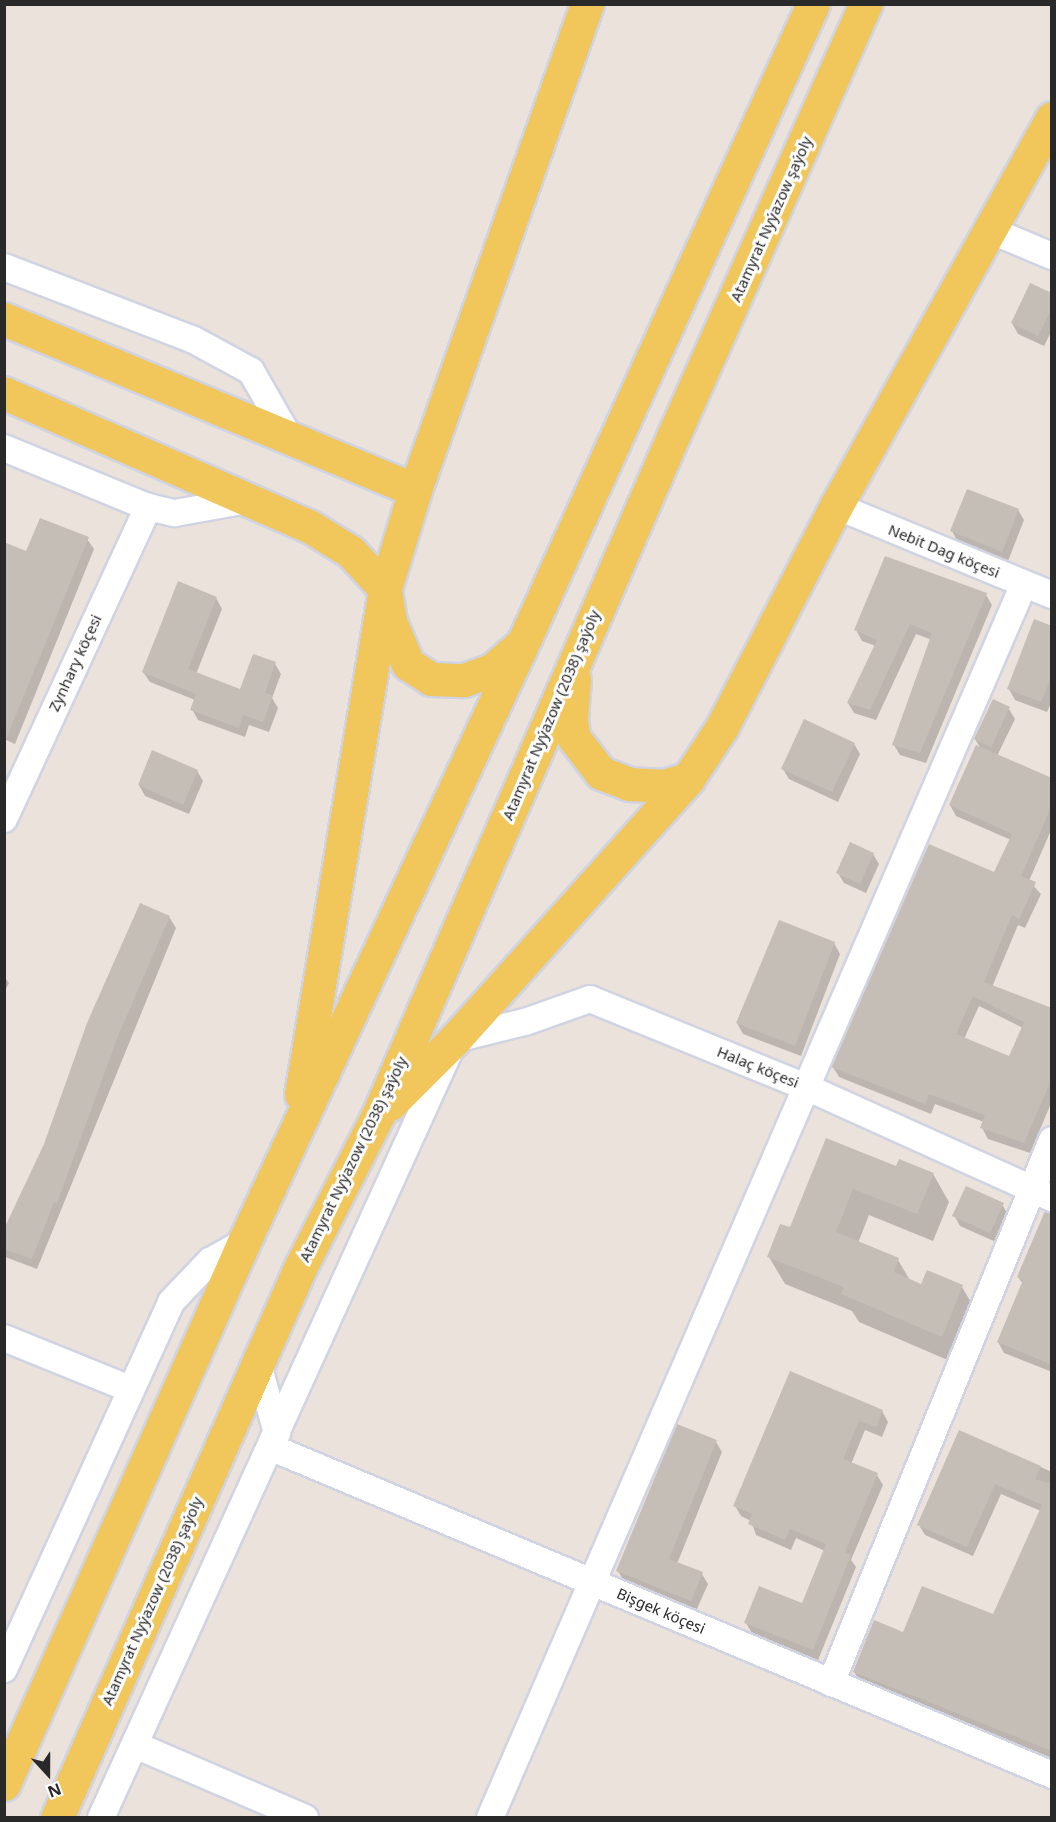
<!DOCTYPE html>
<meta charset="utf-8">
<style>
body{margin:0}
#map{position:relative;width:1056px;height:1822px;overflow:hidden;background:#ebe3db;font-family:"Noto Sans",sans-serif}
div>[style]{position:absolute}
.shadow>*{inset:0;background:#0003}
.building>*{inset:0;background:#c4beb6}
.roads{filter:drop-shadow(2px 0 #d0d4e2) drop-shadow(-2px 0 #d0d4e2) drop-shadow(0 2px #d0d4e2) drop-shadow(0 -2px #d0d4e2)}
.street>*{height:26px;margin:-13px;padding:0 13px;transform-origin:13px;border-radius:13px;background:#fff}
.primary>*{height:33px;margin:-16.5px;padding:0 16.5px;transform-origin:16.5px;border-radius:16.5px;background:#f1c65a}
span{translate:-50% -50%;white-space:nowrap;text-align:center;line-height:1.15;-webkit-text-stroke:6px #fff;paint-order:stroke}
.street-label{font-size:15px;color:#292929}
.frame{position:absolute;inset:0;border:6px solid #292929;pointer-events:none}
.north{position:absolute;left:18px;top:1744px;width:60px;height:60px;-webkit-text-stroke:4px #fff;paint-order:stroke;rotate:159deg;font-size:16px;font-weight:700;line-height:24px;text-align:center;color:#292929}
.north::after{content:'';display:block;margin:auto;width:21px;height:27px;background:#292929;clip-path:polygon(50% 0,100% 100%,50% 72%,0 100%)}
</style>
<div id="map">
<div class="shadow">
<div style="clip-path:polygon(1052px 295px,1052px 330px,1044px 346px,1018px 334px,1012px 323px)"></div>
<div style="clip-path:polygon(1018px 510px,1024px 520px,1008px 561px,958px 542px,952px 531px)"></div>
<div style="clip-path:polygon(87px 539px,94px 549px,15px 744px,4px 739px,27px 553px)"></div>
<div style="clip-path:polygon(986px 595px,992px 605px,926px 763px,900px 755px,894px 745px,932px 640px,916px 634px,876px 720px,854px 713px,848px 703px,876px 646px,862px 641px,856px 630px)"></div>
<div style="clip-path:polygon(216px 598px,222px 609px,196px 674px,241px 691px,275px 664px,281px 674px,272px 698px,278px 708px,269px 732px,249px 725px,245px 737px,198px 720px,192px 709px,195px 700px,150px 682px,143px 672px)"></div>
<div style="clip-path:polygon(1052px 627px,1052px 701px,1047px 712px,1015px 700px,1009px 689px)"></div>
<div style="clip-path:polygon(evenodd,1009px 709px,1015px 719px,997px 756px,1052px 780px,1052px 828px,1029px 881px,1041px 894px,1025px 928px,1018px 925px,992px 987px,1052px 1010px,1052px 1101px,1030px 1153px,988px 1139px,982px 1128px,984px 1122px,935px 1104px,931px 1114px,839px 1077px,833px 1067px,995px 874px,1011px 840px,956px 816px,950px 805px,981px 749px,975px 739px,1009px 709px,979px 1006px,1023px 1028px,1010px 1058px,964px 1039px,979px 1006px)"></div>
<div style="clip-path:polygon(854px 744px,860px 754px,838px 802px,789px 779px,783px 769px)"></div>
<div style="clip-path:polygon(197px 771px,203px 781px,189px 814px,145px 796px,139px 785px)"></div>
<div style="clip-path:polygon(873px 854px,879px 864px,866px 893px,844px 883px,838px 873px)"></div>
<div style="clip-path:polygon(141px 905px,169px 917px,176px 928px,37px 1269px,5px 1257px,4px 1235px,45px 1145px)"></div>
<div style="clip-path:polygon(834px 943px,840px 954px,801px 1056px,743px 1034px,737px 1023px)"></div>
<div style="clip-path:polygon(4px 976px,9px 983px,4px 993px)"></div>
<div style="clip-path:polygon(827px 1140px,897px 1168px,933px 1174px,949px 1202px,933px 1241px,869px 1215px,858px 1243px,898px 1260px,911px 1282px,922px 1286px,928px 1272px,962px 1287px,978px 1314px,957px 1364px,859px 1322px,852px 1311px,785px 1284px,769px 1257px,791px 1229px)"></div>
<div style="clip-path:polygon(1002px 1204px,1008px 1215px,996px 1242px,960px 1226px,954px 1215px)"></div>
<div style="clip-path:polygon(1052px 1225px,1052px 1372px,1004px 1353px,998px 1342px,1023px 1284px,1018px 1277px)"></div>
<div style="clip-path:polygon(791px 1373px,882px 1411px,888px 1422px,882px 1437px,865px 1430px,851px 1464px,877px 1475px,883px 1485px,851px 1560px,856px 1567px,818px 1660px,752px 1633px,746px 1623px,803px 1604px,825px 1551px,796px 1538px,791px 1550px,756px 1535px,751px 1521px,741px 1516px,735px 1506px)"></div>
<div style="clip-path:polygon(960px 1432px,1052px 1472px,1052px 1758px,861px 1682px,854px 1672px,904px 1634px,994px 1616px,1041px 1511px,1001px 1494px,973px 1556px,925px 1535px,919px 1525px)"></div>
<div style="clip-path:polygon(716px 1442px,722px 1452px,677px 1564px,702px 1574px,708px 1584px,696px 1611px,624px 1581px,618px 1571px)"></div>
</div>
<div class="building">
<div style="clip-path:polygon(1030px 283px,1052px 293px,1052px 308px,1038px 336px,1011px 323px)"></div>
<div style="clip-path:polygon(967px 489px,1019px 509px,1002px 552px,950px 531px)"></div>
<div style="clip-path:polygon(40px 518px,89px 537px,4px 744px,4px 542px,26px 551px)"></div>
<div style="clip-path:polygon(885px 556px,987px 593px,920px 753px,892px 745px,932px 633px,910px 624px,870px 710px,847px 703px,877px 640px,854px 630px)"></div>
<div style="clip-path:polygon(178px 581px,217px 597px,188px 669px,240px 689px,253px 654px,276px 662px,265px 693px,273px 696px,263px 722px,243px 715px,239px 728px,190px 710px,196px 694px,142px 672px)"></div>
<div style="clip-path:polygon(1034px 619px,1052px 626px,1052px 676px,1041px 702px,1007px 689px)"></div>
<div style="clip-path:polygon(993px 699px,1010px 707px,991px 747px,974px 739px)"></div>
<div style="clip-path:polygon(804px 719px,855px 743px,832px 792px,781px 769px)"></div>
<div style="clip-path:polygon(evenodd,976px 745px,1052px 778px,1052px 805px,1021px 876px,1036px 882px,1019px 919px,1012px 915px,984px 982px,1052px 1008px,1052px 1078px,1024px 1143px,980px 1128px,985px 1115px,929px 1094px,925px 1104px,831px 1067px,929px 844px,994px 872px,1012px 834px,949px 805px,976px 745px,973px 996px,1024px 1022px,1009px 1056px,956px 1034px,973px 996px)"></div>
<div style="clip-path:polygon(152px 750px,198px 770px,183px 805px,138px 785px)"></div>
<div style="clip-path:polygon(850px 842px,874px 853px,860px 884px,836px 873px)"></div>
<div style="clip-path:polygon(140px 903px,170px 916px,118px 1036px,57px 1203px,54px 1202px,32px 1259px,4px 1249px,4px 1229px,44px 1144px,87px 1023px)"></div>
<div style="clip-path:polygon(779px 920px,835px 942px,795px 1046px,736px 1023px)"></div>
<div style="clip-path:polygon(826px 1138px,896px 1166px,899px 1159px,934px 1173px,917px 1214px,853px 1189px,836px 1232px,899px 1258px,894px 1272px,921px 1284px,927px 1270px,963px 1285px,942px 1337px,841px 1294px,844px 1287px,767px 1257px,780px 1224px,790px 1227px)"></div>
<div style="clip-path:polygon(966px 1186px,1004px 1203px,990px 1233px,952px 1216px)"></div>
<div style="clip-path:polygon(1045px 1211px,1052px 1213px,1052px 1365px,997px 1342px,1023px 1280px,1017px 1277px)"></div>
<div style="clip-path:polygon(790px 1371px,883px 1410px,876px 1427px,859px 1421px,843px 1459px,878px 1473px,845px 1552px,851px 1555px,813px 1650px,744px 1623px,759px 1586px,802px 1603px,826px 1544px,790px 1529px,785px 1540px,748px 1524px,752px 1514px,733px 1506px)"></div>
<div style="clip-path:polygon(677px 1424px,717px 1440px,669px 1559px,703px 1572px,691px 1601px,616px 1571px)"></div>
<div style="clip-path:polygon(959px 1430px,1041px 1466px,1035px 1479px,1052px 1484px,1052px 1751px,853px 1672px,874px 1620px,903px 1632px,922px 1586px,993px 1614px,1042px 1505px,995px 1484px,967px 1547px,917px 1525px)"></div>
</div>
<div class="roads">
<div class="street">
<div style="left:990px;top:230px;width:67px;rotate:22.8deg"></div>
<div style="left:4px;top:267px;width:201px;rotate:21deg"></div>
<div style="left:192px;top:339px;width:67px;rotate:28.5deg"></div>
<div style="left:251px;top:371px;width:78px;rotate:60.2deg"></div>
<div style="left:4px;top:448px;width:156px;rotate:22.3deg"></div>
<div style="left:148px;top:507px;width:28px;rotate:13deg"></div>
<div style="left:175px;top:513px;width:74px;rotate:-10.1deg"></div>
<div style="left:836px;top:506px;width:234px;rotate:22.4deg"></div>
<div style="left:4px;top:819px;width:344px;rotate:-65.2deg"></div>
<div style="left:4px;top:1338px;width:136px;rotate:22deg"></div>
<div style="left:258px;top:1364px;width:72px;rotate:74.6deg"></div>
<div style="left:270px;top:1447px;width:848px;rotate:22.75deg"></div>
<div style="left:4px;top:1669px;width:403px;rotate:-65.5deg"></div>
<div style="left:171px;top:1302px;width:57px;rotate:-46.4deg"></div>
<div style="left:210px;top:1261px;width:39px;rotate:-29deg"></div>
<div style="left:831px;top:1683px;width:586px;rotate:-67.85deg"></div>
<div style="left:135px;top:1745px;width:185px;rotate:23.2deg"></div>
<div style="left:101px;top:1818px;width:856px;rotate:-65.56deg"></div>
<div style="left:455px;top:1039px;width:72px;rotate:-13.7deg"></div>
<div style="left:525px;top:1022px;width:69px;rotate:-19.5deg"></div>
<div style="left:590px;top:999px;width:233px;rotate:22.2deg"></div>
<div style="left:806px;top:1087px;width:270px;rotate:24.3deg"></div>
<div style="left:490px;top:1818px;width:1345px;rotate:-66.6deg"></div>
</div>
<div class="primary">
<div style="left:4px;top:319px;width:445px;rotate:22.6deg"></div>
<div style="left:4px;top:393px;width:333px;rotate:23.6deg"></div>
<div style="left:309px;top:526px;width:49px;rotate:31.8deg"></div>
<div style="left:351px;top:552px;width:50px;rotate:47.4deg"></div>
<div style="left:385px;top:589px;width:32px;rotate:81deg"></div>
<div style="left:390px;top:621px;width:47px;rotate:67.3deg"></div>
<div style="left:408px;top:664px;width:27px;rotate:33deg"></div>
<div style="left:431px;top:679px;width:33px;rotate:2deg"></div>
<div style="left:464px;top:680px;width:30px;rotate:-20deg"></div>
<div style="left:492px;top:670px;width:37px;rotate:-41deg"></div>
<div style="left:574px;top:679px;width:41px;rotate:94.2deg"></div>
<div style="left:571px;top:720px;width:18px;rotate:81deg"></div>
<div style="left:574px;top:738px;width:44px;rotate:52.4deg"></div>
<div style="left:601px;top:773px;width:30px;rotate:21deg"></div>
<div style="left:629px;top:784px;width:34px;rotate:3deg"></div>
<div style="left:663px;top:786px;width:26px;rotate:-16deg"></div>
<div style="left:301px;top:1094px;width:512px;rotate:-80.56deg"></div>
<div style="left:385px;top:589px;width:103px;rotate:-73.1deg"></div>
<div style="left:415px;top:490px;width:516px;rotate:-70.51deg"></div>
<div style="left:390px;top:1104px;width:92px;rotate:-45deg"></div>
<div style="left:455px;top:1039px;width:349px;rotate:-48.1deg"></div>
<div style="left:688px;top:779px;width:62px;rotate:-56.8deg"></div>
<div style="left:722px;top:727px;width:249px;rotate:-62.7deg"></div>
<div style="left:836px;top:506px;width:444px;rotate:-60.9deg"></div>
<div style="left:4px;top:1784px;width:593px;rotate:-66.12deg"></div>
<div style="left:244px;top:1242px;width:661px;rotate:-65.03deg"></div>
<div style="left:523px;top:643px;width:702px;rotate:-65.59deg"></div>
<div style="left:57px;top:1818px;width:601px;rotate:-66.16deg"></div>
<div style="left:300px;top:1268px;width:172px;rotate:-63deg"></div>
<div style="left:378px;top:1115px;width:745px;rotate:-66.5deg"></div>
<div style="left:675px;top:432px;width:469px;rotate:-66deg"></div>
</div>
</div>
<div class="street-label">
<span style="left:771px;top:219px;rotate:-66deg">Atamyrat Nyýazow şaýoly</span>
<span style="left:944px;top:551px;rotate:22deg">Nebit Dag köçesi</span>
<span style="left:75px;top:663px;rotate:-65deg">Zynhary köçesi</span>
<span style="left:551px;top:715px;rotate:-67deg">Atamyrat Nyýazow (2038) şaýoly</span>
<span style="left:758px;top:1067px;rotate:22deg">Halaç köçesi</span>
<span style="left:353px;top:1159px;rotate:-64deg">Atamyrat Nyýazow (2038) şaýoly</span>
<span style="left:152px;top:1601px;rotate:-66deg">Atamyrat Nyýazow (2038) şaýoly</span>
<span style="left:661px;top:1611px;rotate:23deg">Bişgek köçesi</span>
</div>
<div class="frame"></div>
<div class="north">N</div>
</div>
